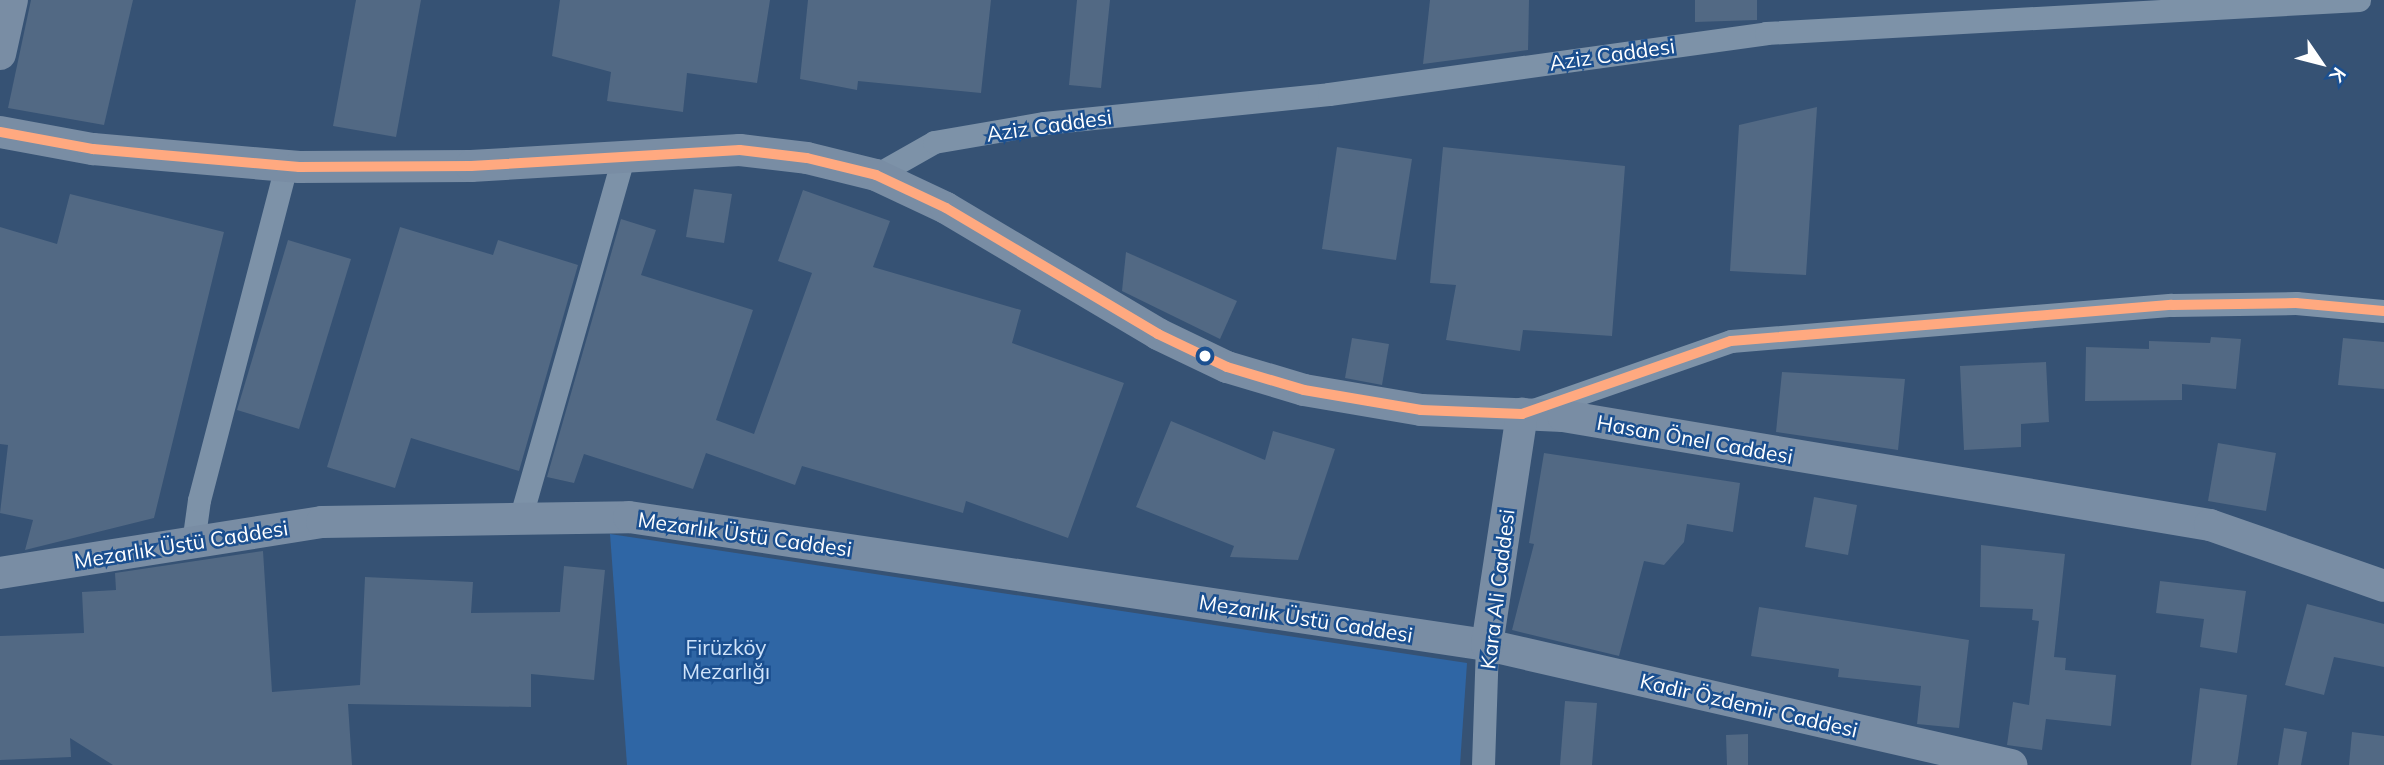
<!DOCTYPE html>
<meta charset="utf-8">
<style>
body{margin:0}
#map{position:relative;width:2384px;height:765px;overflow:hidden;background:#365274;font-family:Mulish,sans-serif}
div>[style]{position:absolute}
.green>*{inset:0;background:#2f66a5}
.building>*{inset:0;background:#526984}
.street>*{height:23px;margin:-11.5px;padding:0 11.5px;transform-origin:11.5px;border-radius:11.5px;background:#7d92a8}
.secondary>*{height:32px;margin:-16px;padding:0 16px;transform-origin:16px;border-radius:16px;background:#798da4}
.bus-1>*{height:10px;margin:-5px;padding:0 5px;transform-origin:5px;border-radius:5px;background:#ffa980}
.dots>*{width:19px;height:19px;translate:-50% -50%;box-sizing:border-box;border:4px solid #1b4f8f;border-radius:50%}
span{translate:-50% -50%;white-space:nowrap;text-align:center;line-height:1.15;-webkit-text-stroke:5px #1b4f8f;paint-order:stroke}
.street-label{font-size:21px;color:#fff}
.park-label{font-size:21px;color:#cfe3fa}
.north{position:absolute;left:2286px;top:28px;width:70px;height:70px;-webkit-text-stroke:5px #1b4f8f;paint-order:stroke;rotate:125deg;font-size:19px;font-weight:700;line-height:28px;text-align:center;color:#fff}
.north::after{content:'';display:block;margin:auto;width:24px;height:32px;background:#fff;clip-path:polygon(50% 0,100% 100%,50% 72%,0 100%)}
</style>
<div id="map">
<div class="green">
<div style="clip-path:polygon(610px 534px,1467px 663px,1460px 765px,627px 765px)"></div>
</div>
<div class="building">
<div style="clip-path:polygon(31px 0,133px 0,104px 125px,8px 108px)"></div>
<div style="clip-path:polygon(356px 0,421px 0,396px 137px,333px 126px)"></div>
<div style="clip-path:polygon(560px 0,770px 0,757px 83px,687px 73px,683px 112px,607px 101px,611px 72px,552px 56px)"></div>
<div style="clip-path:polygon(808px 0,991px 0,981px 93px,858px 81px,857px 90px,800px 79px)"></div>
<div style="clip-path:polygon(1077px 0,1110px 0,1101px 88px,1069px 85px)"></div>
<div style="clip-path:polygon(1430px 0,1529px 0,1528px 50px,1423px 64px)"></div>
<div style="clip-path:polygon(1695px 0,1757px 0,1757px 20px,1695px 22px)"></div>
<div style="clip-path:polygon(1817px 107px,1806px 275px,1730px 271px,1739px 125px)"></div>
<div style="clip-path:polygon(1337px 147px,1412px 159px,1396px 260px,1322px 249px)"></div>
<div style="clip-path:polygon(1443px 147px,1625px 166px,1612px 336px,1523px 330px,1520px 351px,1446px 340px,1456px 285px,1430px 283px)"></div>
<div style="clip-path:polygon(694px 189px,732px 194px,724px 243px,686px 237px)"></div>
<div style="clip-path:polygon(803px 190px,890px 221px,873px 267px,1021px 310px,1012px 343px,1124px 383px,1068px 538px,966px 501px,963px 513px,802px 466px,795px 485px,706px 453px,693px 489px,584px 454px,574px 483px,547px 477px,621px 219px,656px 230px,641px 275px,753px 310px,716px 420px,754px 434px,812px 273px,778px 261px)"></div>
<div style="clip-path:polygon(70px 194px,224px 232px,154px 518px,25px 550px,33px 520px,0 513px,8px 445px,0 444px,0 227px,57px 244px)"></div>
<div style="clip-path:polygon(400px 227px,493px 255px,498px 240px,578px 265px,519px 471px,411px 438px,395px 488px,327px 467px)"></div>
<div style="clip-path:polygon(288px 240px,351px 259px,299px 429px,237px 410px)"></div>
<div style="clip-path:polygon(1126px 252px,1237px 301px,1220px 339px,1122px 291px)"></div>
<div style="clip-path:polygon(2211px 337px,2241px 339px,2236px 389px,2182px 384px,2182px 400px,2085px 401px,2086px 347px,2149px 349px,2149px 341px,2210px 343px)"></div>
<div style="clip-path:polygon(1352px 338px,1389px 344px,1382px 385px,1345px 378px)"></div>
<div style="clip-path:polygon(2343px 338px,2384px 342px,2384px 389px,2338px 385px)"></div>
<div style="clip-path:polygon(2046px 362px,2049px 422px,2021px 424px,2021px 447px,1964px 450px,1960px 366px)"></div>
<div style="clip-path:polygon(1782px 372px,1905px 379px,1898px 450px,1776px 432px)"></div>
<div style="clip-path:polygon(1171px 421px,1265px 460px,1273px 431px,1335px 449px,1298px 560px,1230px 557px,1234px 546px,1136px 507px)"></div>
<div style="clip-path:polygon(2218px 443px,2276px 453px,2266px 511px,2208px 501px)"></div>
<div style="clip-path:polygon(1544px 453px,1740px 483px,1733px 532px,1687px 524px,1684px 542px,1664px 565px,1644px 561px,1619px 656px,1512px 630px,1534px 544px,1529px 543px)"></div>
<div style="clip-path:polygon(1814px 497px,1857px 505px,1848px 555px,1805px 547px)"></div>
<div style="clip-path:polygon(1981px 545px,2065px 554px,2054px 657px,2066px 658px,2065px 670px,2116px 675px,2111px 726px,2046px 719px,2042px 750px,2007px 745px,2013px 702px,2029px 705px,2039px 621px,2032px 620px,2033px 609px,1980px 607px)"></div>
<div style="clip-path:polygon(263px 551px,272px 692px,360px 685px,365px 577px,473px 582px,471px 613px,560px 612px,564px 566px,605px 570px,594px 680px,531px 674px,531px 707px,348px 704px,352px 765px,113px 765px,70px 738px,71px 757px,0 760px,0 636px,84px 633px,82px 592px,116px 590px,115px 573px)"></div>
<div style="clip-path:polygon(2160px 581px,2246px 591px,2237px 653px,2200px 647px,2204px 619px,2156px 613px)"></div>
<div style="clip-path:polygon(2307px 604px,2384px 624px,2384px 667px,2334px 657px,2324px 695px,2285px 685px)"></div>
<div style="clip-path:polygon(1759px 607px,1969px 640px,1959px 728px,1917px 724px,1921px 686px,1838px 677px,1839px 669px,1751px 656px)"></div>
<div style="clip-path:polygon(2200px 688px,2247px 695px,2237px 765px,2191px 765px)"></div>
<div style="clip-path:polygon(1565px 701px,1597px 703px,1592px 765px,1560px 765px)"></div>
<div style="clip-path:polygon(2284px 728px,2307px 732px,2301px 765px,2278px 765px)"></div>
<div style="clip-path:polygon(2352px 732px,2384px 736px,2384px 765px,2349px 765px)"></div>
<div style="clip-path:polygon(1748px 734px,1748px 765px,1727px 765px,1726px 735px)"></div>
</div>
<div class="street">
<div style="left:876px;top:175px;width:67px;rotate:-29.6deg"></div>
<div style="left:934px;top:142px;width:112px;rotate:-9.8deg"></div>
<div style="left:1044px;top:123px;width:286px;rotate:-5.8deg"></div>
<div style="left:1329px;top:94px;width:441px;rotate:-7.9deg"></div>
<div style="left:1766px;top:33px;width:594px;rotate:-3.19deg"></div>
<div style="left:1533px;top:410px;width:210px;rotate:-19.2deg"></div>
<div style="left:1731px;top:341px;width:442px;rotate:-4.7deg"></div>
<div style="left:2172px;top:305px;width:124px;rotate:-0.9deg"></div>
<div style="left:2296px;top:303px;width:88px;rotate:5.2deg"></div>
<div style="left:521px;top:516px;width:373px;rotate:-74.1deg"></div>
<div style="left:193px;top:543px;width:43px;rotate:-82.1deg"></div>
<div style="left:199px;top:500px;width:345px;rotate:-75.4deg"></div>
<div style="left:1483px;top:765px;width:120px;rotate:-88.1deg"></div>
</div>
<div class="secondary">
<div style="left:0;top:54px;width:55px;rotate:-77.5deg"></div>
<div style="left:0;top:132px;width:95px;rotate:10.4deg"></div>
<div style="left:93px;top:149px;width:207px;rotate:5deg"></div>
<div style="left:299px;top:167px;width:172px;rotate:-0.3deg"></div>
<div style="left:471px;top:166px;width:269px;rotate:-3.4deg"></div>
<div style="left:740px;top:150px;width:67px;rotate:6.8deg"></div>
<div style="left:807px;top:158px;width:71px;rotate:13.8deg"></div>
<div style="left:876px;top:175px;width:77px;rotate:25.2deg"></div>
<div style="left:946px;top:208px;width:247px;rotate:30.7deg"></div>
<div style="left:1158px;top:334px;width:76px;rotate:25.6deg"></div>
<div style="left:1227px;top:367px;width:80px;rotate:16.6deg"></div>
<div style="left:1304px;top:390px;width:119px;rotate:9.7deg"></div>
<div style="left:1421px;top:410px;width:142px;rotate:2.4deg"></div>
<div style="left:1563px;top:416px;width:656px;rotate:9.56deg"></div>
<div style="left:2210px;top:525px;width:184px;rotate:19.3deg"></div>
<div style="left:0;top:573px;width:326px;rotate:-9deg"></div>
<div style="left:322px;top:522px;width:307px;rotate:-0.9deg"></div>
<div style="left:629px;top:517px;width:867px;rotate:8.49deg"></div>
<div style="left:1487px;top:645px;width:538px;rotate:12.9deg"></div>
<div style="left:1487px;top:645px;width:234px;rotate:-81.4deg"></div>
</div>
<div class="bus-1">
<div style="left:0;top:132px;width:95px;rotate:10.4deg"></div>
<div style="left:93px;top:149px;width:207px;rotate:5deg"></div>
<div style="left:299px;top:167px;width:172px;rotate:-0.3deg"></div>
<div style="left:471px;top:166px;width:269px;rotate:-3.4deg"></div>
<div style="left:740px;top:150px;width:67px;rotate:6.8deg"></div>
<div style="left:807px;top:158px;width:71px;rotate:13.8deg"></div>
<div style="left:876px;top:175px;width:77px;rotate:25.2deg"></div>
<div style="left:946px;top:208px;width:247px;rotate:30.7deg"></div>
<div style="left:1158px;top:334px;width:76px;rotate:25.6deg"></div>
<div style="left:1227px;top:367px;width:80px;rotate:16.6deg"></div>
<div style="left:1304px;top:390px;width:119px;rotate:9.7deg"></div>
<div style="left:1421px;top:410px;width:101px;rotate:2.3deg"></div>
<div style="left:1522px;top:414px;width:221px;rotate:-19.3deg"></div>
<div style="left:1731px;top:341px;width:442px;rotate:-4.7deg"></div>
<div style="left:2172px;top:305px;width:124px;rotate:-0.9deg"></div>
<div style="left:2296px;top:303px;width:88px;rotate:5.2deg"></div>
</div>
<div class="dots">
<div style="left:1205px;top:356px;background:#fff"></div>
</div>
<div class="street-label">
<span style="left:1612px;top:54px;rotate:-8deg">Aziz Caddesi</span>
<span style="left:1049px;top:125px;rotate:-8deg">Aziz Caddesi</span>
<span style="left:1695px;top:439px;rotate:10deg">Hasan Önel Caddesi</span>
<span style="left:745px;top:534px;rotate:8deg">Mezarlık Üstü Caddesi</span>
<span style="left:181px;top:544px;rotate:-9deg">Mezarlık Üstü Caddesi</span>
<span style="left:1497px;top:589px;rotate:-83deg">Kara Ali Caddesi</span>
<span style="left:1306px;top:618px;rotate:9deg">Mezarlık Üstü Caddesi</span>
<span style="left:1749px;top:705px;rotate:13deg">Kadir Özdemir Caddesi</span>
</div>
<div class="park-label">
<span style="left:726px;top:659px">Firüzköy<br>Mezarlığı</span>
</div>
<div class="north">K</div>
</div>
